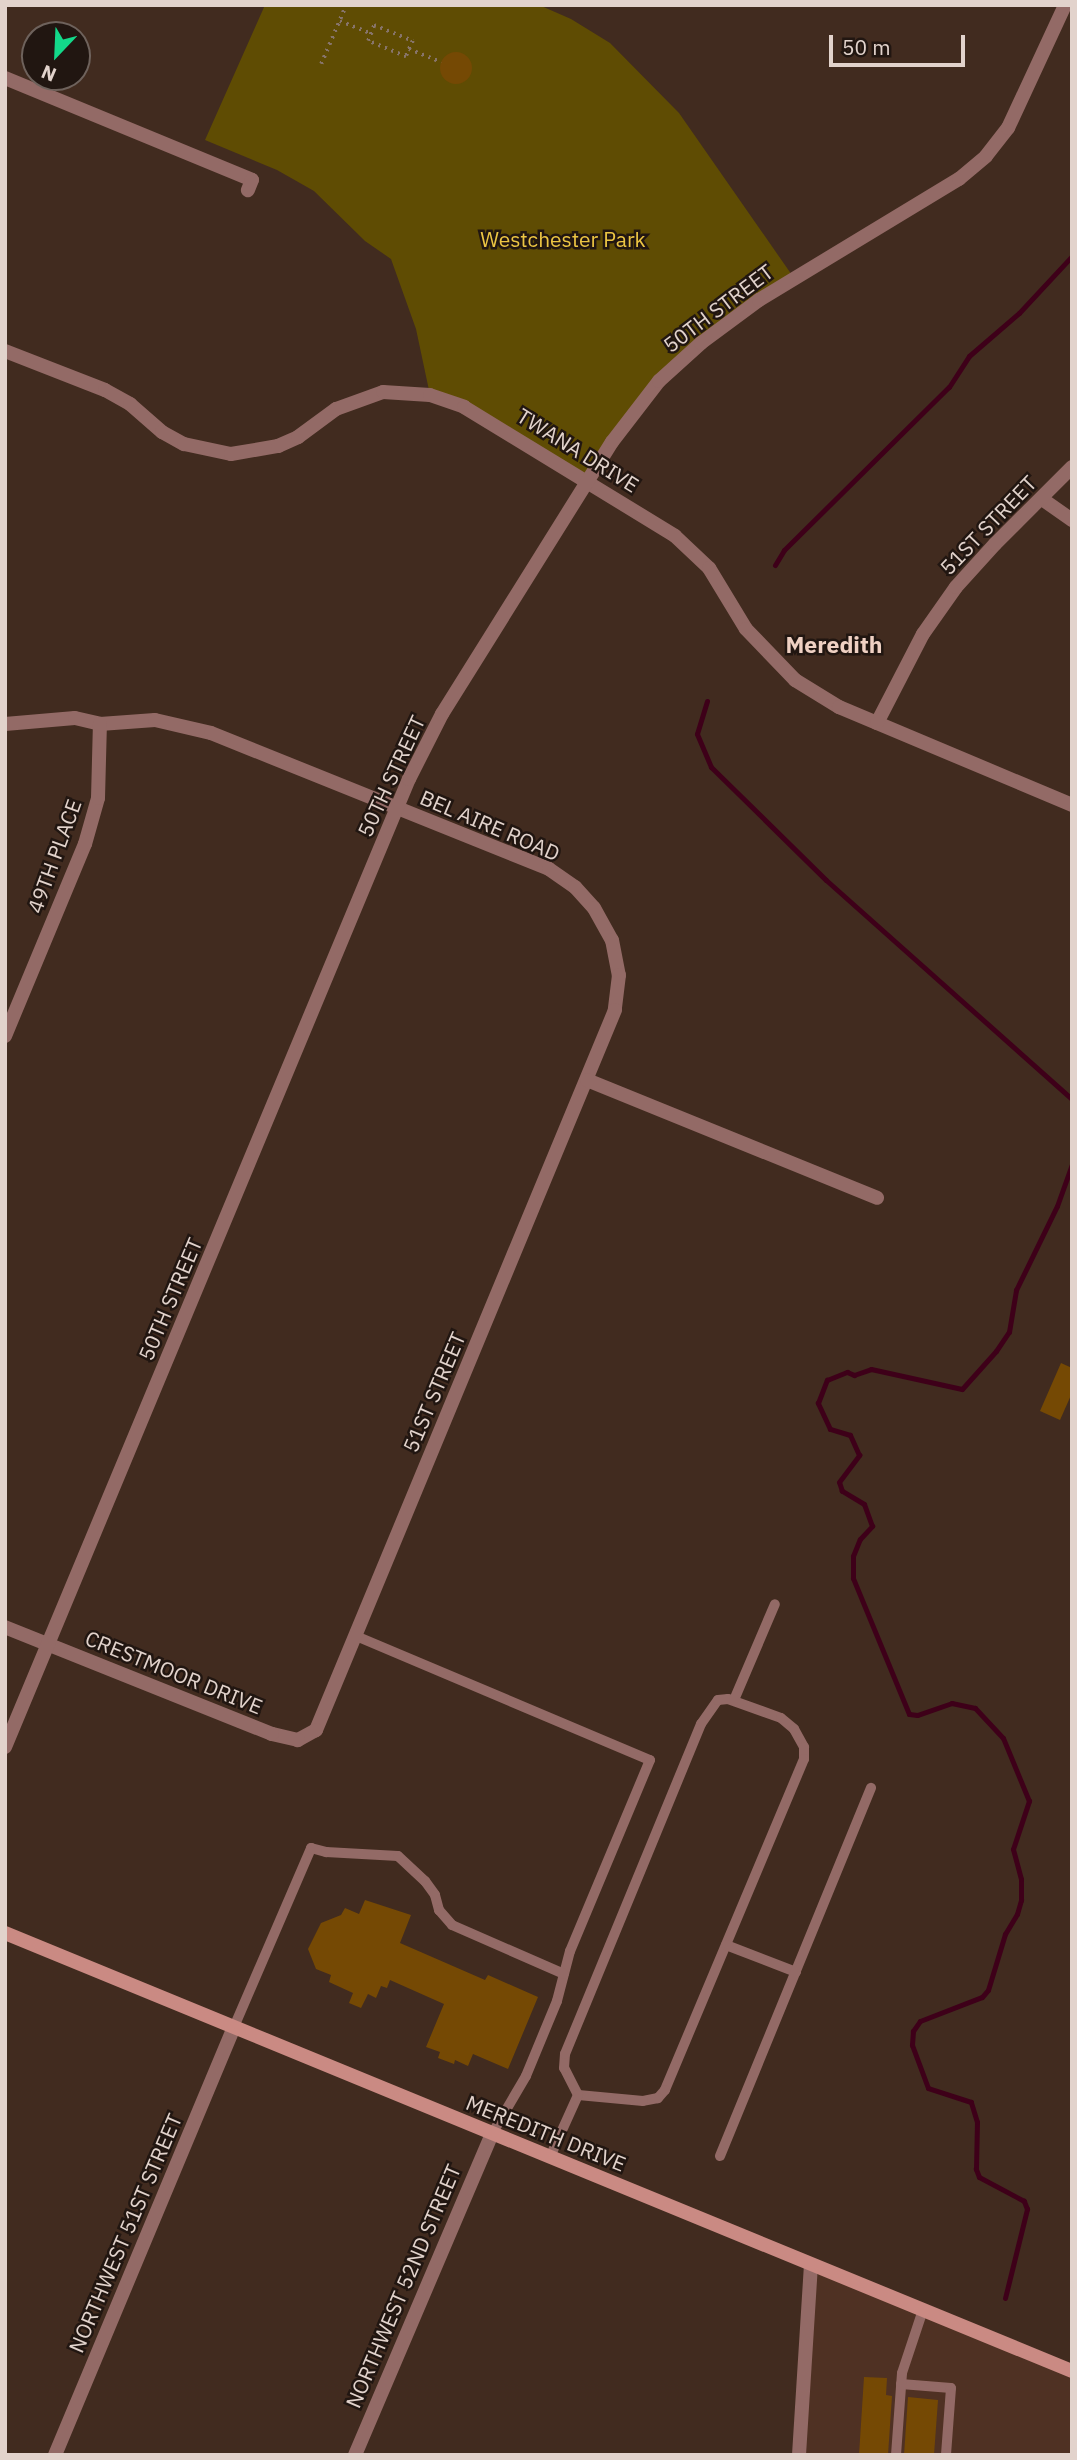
<!DOCTYPE html>
<style>
body{margin:0}
#map{position:relative;width:1077px;height:2460px;overflow:hidden;background:#412b1f;font-family:"IBM Plex Sans",sans-serif}
div>[style]{position:absolute}
.built>*{inset:0;background:#4f3123}
.green>*{inset:0;background:#5f4c03}
.stream>*{height:5px;margin:-2.5px;padding:0 2.5px;transform-origin:2.5px;border-radius:2.5px;background:#3e0019}
.building>*{inset:0;background:#754904}
.round{border-radius:50%}
.path>*{height:3.5px;margin-top:-1.75px;transform-origin:0;background:repeating-linear-gradient(90deg,#87746a 0 2px,transparent 0 7px)}
.lane>*{height:10px;margin:-5px;padding:0 5px;transform-origin:5px;border-radius:5px;background:#936a66}
.street>*{height:14px;margin:-7px;padding:0 7px;transform-origin:7px;border-radius:7px;background:#936a66}
.secondary>*{height:14px;margin:-7px;padding:0 7px;transform-origin:7px;border-radius:7px;background:#ca8a83}
span{translate:-50% -50%;white-space:nowrap;text-align:center;line-height:1.15;-webkit-text-stroke:5px #211611;paint-order:stroke}
.park-label{font-size:21px;color:#ecc543}
.street-label{font-size:21px;color:#e2d3cc}
.neighbourhood-label{font-size:23px;color:#efd1c3;font-weight:700}
.frame{position:absolute;inset:0;border:7px solid #e2d3cc;pointer-events:none}
.north{position:absolute;left:21px;top:21px;width:70px;height:70px;box-sizing:border-box;background:#211611;border:2px solid #6e625c;border-radius:50%;rotate:203deg;font-size:19px;font-weight:700;line-height:28px;text-align:center;color:#e2d3cc}
.north::after{content:'';display:block;margin:auto;width:24px;height:32px;background:#13d98a;clip-path:polygon(50% 0,100% 100%,50% 72%,0 100%)}
.scale{position:absolute;left:829px;top:35px;width:136px;height:32px;box-sizing:border-box;border:4px solid #e2d3cc;border-top:0;padding-left:9px;font-size:21px;line-height:24px;white-space:nowrap;color:#e2d3cc;-webkit-text-stroke:5px #211611;paint-order:stroke}
</style>
<div id="map">
<div class="built">
<div style="clip-path:polygon(811px 2265px,1072px 2371px,1072px 2455px,799px 2455px)"></div>
</div>
<div class="green">
<div style="clip-path:polygon(265px 5px,539px 5px,571px 19px,610px 43px,679px 113px,794px 278px,659px 381px,588px 480px,430px 395px,416px 329px,391px 259px,365px 241px,314px 191px,277px 170px,205px 140px)"></div>
</div>
<div class="stream">
<div style="left:775px;top:565px;width:17px;rotate:-59deg"></div>
<div style="left:784px;top:550px;width:232px;rotate:-44.7deg"></div>
<div style="left:949px;top:387px;width:37px;rotate:-57deg"></div>
<div style="left:969px;top:356px;width:66px;rotate:-40.7deg"></div>
<div style="left:1019px;top:313px;width:78px;rotate:-47.1deg"></div>
<div style="left:707px;top:701px;width:34px;rotate:107deg"></div>
<div style="left:697px;top:734px;width:36px;rotate:67deg"></div>
<div style="left:711px;top:767px;width:161px;rotate:44.5deg"></div>
<div style="left:826px;top:880px;width:329px;rotate:41.7deg"></div>
<div style="left:1005px;top:2298px;width:92px;rotate:-76.1deg"></div>
<div style="left:1027px;top:2209px;width:9px;rotate:-111deg"></div>
<div style="left:1024px;top:2201px;width:51px;rotate:-151.9deg"></div>
<div style="left:979px;top:2177px;width:9px;rotate:-111deg"></div>
<div style="left:976px;top:2169px;width:47px;rotate:-88.8deg"></div>
<div style="left:977px;top:2122px;width:21px;rotate:-107deg"></div>
<div style="left:971px;top:2102px;width:45px;rotate:-162deg"></div>
<div style="left:928px;top:2088px;width:46px;rotate:-110.4deg"></div>
<div style="left:912px;top:2045px;width:14px;rotate:-86deg"></div>
<div style="left:913px;top:2031px;width:12px;rotate:-55deg"></div>
<div style="left:920px;top:2021px;width:66px;rotate:-21.2deg"></div>
<div style="left:982px;top:1997px;width:9px;rotate:-49deg"></div>
<div style="left:988px;top:1990px;width:59px;rotate:-73.1deg"></div>
<div style="left:1005px;top:1934px;width:23px;rotate:-59deg"></div>
<div style="left:1017px;top:1914px;width:15px;rotate:-74deg"></div>
<div style="left:1021px;top:1900px;width:21px;rotate:-90deg"></div>
<div style="left:1021px;top:1879px;width:31px;rotate:-105deg"></div>
<div style="left:1013px;top:1849px;width:51px;rotate:-71.6deg"></div>
<div style="left:1029px;top:1801px;width:68px;rotate:-112.4deg"></div>
<div style="left:1003px;top:1738px;width:41px;rotate:-133deg"></div>
<div style="left:975px;top:1708px;width:24px;rotate:-168deg"></div>
<div style="left:952px;top:1703px;width:37px;rotate:161deg"></div>
<div style="left:917px;top:1715px;width:8px;rotate:-173deg"></div>
<div style="left:909px;top:1714px;width:147px;rotate:-112.4deg"></div>
<div style="left:853px;top:1578px;width:22px;rotate:-90deg"></div>
<div style="left:853px;top:1556px;width:18px;rotate:-68deg"></div>
<div style="left:860px;top:1539px;width:18px;rotate:-47deg"></div>
<div style="left:872px;top:1526px;width:23px;rotate:-110deg"></div>
<div style="left:864px;top:1504px;width:26px;rotate:-149deg"></div>
<div style="left:842px;top:1491px;width:9px;rotate:-108deg"></div>
<div style="left:839px;top:1482px;width:34px;rotate:-53deg"></div>
<div style="left:859px;top:1455px;width:22px;rotate:-114deg"></div>
<div style="left:850px;top:1435px;width:21px;rotate:-163deg"></div>
<div style="left:830px;top:1429px;width:29px;rotate:-115deg"></div>
<div style="left:818px;top:1403px;width:25px;rotate:-69deg"></div>
<div style="left:827px;top:1380px;width:22px;rotate:-22deg"></div>
<div style="left:847px;top:1372px;width:8px;rotate:23deg"></div>
<div style="left:854px;top:1375px;width:18px;rotate:-19deg"></div>
<div style="left:871px;top:1369px;width:93px;rotate:12.4deg"></div>
<div style="left:962px;top:1389px;width:51px;rotate:-48.2deg"></div>
<div style="left:996px;top:1351px;width:23px;rotate:-56deg"></div>
<div style="left:1009px;top:1332px;width:43px;rotate:-80.5deg"></div>
<div style="left:1016px;top:1290px;width:93px;rotate:-64deg"></div>
<div style="left:1057px;top:1206px;width:45px;rotate:-70.3deg"></div>
</div>
<div class="building">
<div class="round" style="left:440px;top:52px;width:32px;height:32px"></div>
<div style="clip-path:polygon(1061px 1363px,1072px 1368px,1072px 1393px,1060px 1420px,1040px 1411px)"></div>
<div style="clip-path:polygon(365px 1900px,411px 1915px,400px 1943px,485px 1980px,488px 1975px,538px 1997px,508px 2069px,473px 2054px,468px 2066px,455px 2060px,454px 2064px,438px 2058px,440px 2052px,426px 2047px,444px 2004px,390px 1980px,387px 1988px,381px 1986px,376px 1998px,368px 1994px,361px 2008px,349px 2003px,353px 1993px,329px 1982px,331px 1975px,316px 1969px,308px 1949px,321px 1923px,341px 1915px,345px 1908px,359px 1914px)"></div>
<div style="clip-path:polygon(864px 2377px,887px 2378px,886px 2395px,892px 2396px,888px 2455px,859px 2455px)"></div>
<div style="clip-path:polygon(908px 2397px,938px 2400px,934px 2455px,904px 2455px)"></div>
</div>
<div class="path">
<div style="left:340px;top:21px;width:32px;rotate:22deg"></div>
<div style="left:374px;top:25px;width:42px;rotate:22.3deg"></div>
<div style="left:413px;top:41px;width:17px;rotate:114deg"></div>
<div style="left:406px;top:57px;width:41px;rotate:-157.2deg"></div>
<div style="left:368px;top:41px;width:17px;rotate:-69deg"></div>
<div style="left:409px;top:49px;width:35px;rotate:22deg"></div>
<div style="left:321px;top:64px;width:64px;rotate:-67deg"></div>
</div>
<div class="lane">
<div style="left:356px;top:1636px;width:319px;rotate:22.9deg"></div>
<div style="left:650px;top:1760px;width:207px;rotate:112.7deg"></div>
<div style="left:570px;top:1951px;width:52px;rotate:104.6deg"></div>
<div style="left:557px;top:2001px;width:81px;rotate:112.5deg"></div>
<div style="left:526px;top:2076px;width:67px;rotate:120.4deg"></div>
<div style="left:728px;top:1699px;width:56px;rotate:19.7deg"></div>
<div style="left:781px;top:1718px;width:17px;rotate:40deg"></div>
<div style="left:794px;top:1729px;width:21px;rotate:61deg"></div>
<div style="left:804px;top:1747px;width:12px;rotate:90deg"></div>
<div style="left:804px;top:1759px;width:359px;rotate:112.8deg"></div>
<div style="left:665px;top:2090px;width:11px;rotate:131deg"></div>
<div style="left:658px;top:2098px;width:15px;rotate:169deg"></div>
<div style="left:643px;top:2101px;width:65px;rotate:-174.7deg"></div>
<div style="left:578px;top:2095px;width:30px;rotate:-117deg"></div>
<div style="left:564px;top:2068px;width:14px;rotate:-86deg"></div>
<div style="left:565px;top:2054px;width:357px;rotate:-67.6deg"></div>
<div style="left:701px;top:1724px;width:29px;rotate:-55deg"></div>
<div style="left:718px;top:1700px;width:10px;rotate:-6deg"></div>
<div style="left:734px;top:1700px;width:104px;rotate:-66.9deg"></div>
<div style="left:726px;top:1945px;width:75px;rotate:21.1deg"></div>
<div style="left:234px;top:2027px;width:195px;rotate:-66.7deg"></div>
<div style="left:311px;top:1848px;width:16px;rotate:15deg"></div>
<div style="left:326px;top:1852px;width:72px;rotate:3.2deg"></div>
<div style="left:398px;top:1856px;width:37px;rotate:43deg"></div>
<div style="left:425px;top:1881px;width:17px;rotate:54deg"></div>
<div style="left:435px;top:1895px;width:16px;rotate:75deg"></div>
<div style="left:439px;top:1910px;width:20px;rotate:49deg"></div>
<div style="left:452px;top:1925px;width:122px;rotate:23.6deg"></div>
<div style="left:720px;top:2156px;width:398px;rotate:-67.7deg"></div>
<div style="left:550px;top:2157px;width:68px;rotate:-65.7deg"></div>
<div style="left:901px;top:2384px;width:50px;rotate:4.6deg"></div>
<div style="left:951px;top:2388px;width:67px;rotate:94.3deg"></div>
<div style="left:896px;top:2455px;width:82px;rotate:-85.8deg"></div>
<div style="left:902px;top:2373px;width:66px;rotate:-71.6deg"></div>
</div>
<div class="street">
<div style="left:5px;top:78px;width:267px;rotate:22.4deg"></div>
<div style="left:252px;top:180px;width:11px;rotate:112deg"></div>
<div style="left:5px;top:351px;width:107px;rotate:21.3deg"></div>
<div style="left:105px;top:390px;width:29px;rotate:29deg"></div>
<div style="left:130px;top:404px;width:43px;rotate:41.2deg"></div>
<div style="left:162px;top:432px;width:25px;rotate:29deg"></div>
<div style="left:184px;top:444px;width:48px;rotate:12deg"></div>
<div style="left:231px;top:454px;width:48px;rotate:-9.7deg"></div>
<div style="left:278px;top:446px;width:22px;rotate:-24deg"></div>
<div style="left:298px;top:437px;width:47px;rotate:-36.4deg"></div>
<div style="left:336px;top:409px;width:50px;rotate:-19.9deg"></div>
<div style="left:383px;top:392px;width:47px;rotate:3.7deg"></div>
<div style="left:430px;top:395px;width:36px;rotate:19deg"></div>
<div style="left:464px;top:407px;width:247px;rotate:31.4deg"></div>
<div style="left:675px;top:536px;width:47px;rotate:43.3deg"></div>
<div style="left:709px;top:568px;width:71px;rotate:58.8deg"></div>
<div style="left:746px;top:629px;width:71px;rotate:46.1deg"></div>
<div style="left:795px;top:680px;width:52px;rotate:31.5deg"></div>
<div style="left:839px;top:707px;width:253px;rotate:22.8deg"></div>
<div style="left:1042px;top:499px;width:37px;rotate:35deg"></div>
<div style="left:877px;top:723px;width:100px;rotate:-62.7deg"></div>
<div style="left:923px;top:634px;width:57px;rotate:-54.9deg"></div>
<div style="left:956px;top:587px;width:58px;rotate:-47.8deg"></div>
<div style="left:995px;top:544px;width:109px;rotate:-45deg"></div>
<div style="left:5px;top:724px;width:70px;rotate:-4.9deg"></div>
<div style="left:75px;top:718px;width:26px;rotate:13deg"></div>
<div style="left:100px;top:724px;width:55px;rotate:-4.2deg"></div>
<div style="left:155px;top:720px;width:57px;rotate:13.1deg"></div>
<div style="left:211px;top:733px;width:364px;rotate:21.9deg"></div>
<div style="left:549px;top:869px;width:32px;rotate:35deg"></div>
<div style="left:575px;top:887px;width:28px;rotate:48deg"></div>
<div style="left:594px;top:908px;width:37px;rotate:61deg"></div>
<div style="left:612px;top:940px;width:36px;rotate:79deg"></div>
<div style="left:619px;top:975px;width:35px;rotate:97deg"></div>
<div style="left:615px;top:1010px;width:780px;rotate:112.55deg"></div>
<div style="left:316px;top:1730px;width:21px;rotate:151deg"></div>
<div style="left:298px;top:1740px;width:27px;rotate:-167deg"></div>
<div style="left:272px;top:1734px;width:288px;rotate:-158.2deg"></div>
<div style="left:5px;top:1036px;width:208px;rotate:-67.4deg"></div>
<div style="left:85px;top:844px;width:48px;rotate:-74.2deg"></div>
<div style="left:98px;top:798px;width:74px;rotate:-88.5deg"></div>
<div style="left:587px;top:1080px;width:313px;rotate:22.1deg"></div>
<div style="left:5px;top:1747px;width:1049px;rotate:-67.35deg"></div>
<div style="left:409px;top:779px;width:73px;rotate:-63.1deg"></div>
<div style="left:442px;top:714px;width:321px;rotate:-58deg"></div>
<div style="left:612px;top:442px;width:77px;rotate:-52.4deg"></div>
<div style="left:659px;top:381px;width:57px;rotate:-42.1deg"></div>
<div style="left:701px;top:343px;width:72px;rotate:-36.6deg"></div>
<div style="left:759px;top:300px;width:234px;rotate:-31.2deg"></div>
<div style="left:959px;top:179px;width:35px;rotate:-40deg"></div>
<div style="left:986px;top:156px;width:36px;rotate:-52deg"></div>
<div style="left:1008px;top:128px;width:136px;rotate:-65.1deg"></div>
<div style="left:55px;top:2455px;width:464px;rotate:-67.3deg"></div>
<div style="left:355px;top:2455px;width:349px;rotate:-66.9deg"></div>
<div style="left:799px;top:2455px;width:190px;rotate:-86.4deg"></div>
</div>
<div class="secondary">
<div style="left:5px;top:1933px;width:1153px;rotate:22.32deg"></div>
</div>
<div class="park-label">
<span style="left:563px;top:239px">Westchester Park</span>
</div>
<div class="street-label">
<span style="left:718px;top:308px;rotate:-37deg">50TH STREET</span>
<span style="left:578px;top:450px;rotate:32deg">TWANA DRIVE</span>
<span style="left:988px;top:525px;rotate:-46deg">51ST STREET</span>
<span style="left:391px;top:776px;rotate:-65deg">50TH STREET</span>
<span style="left:490px;top:825px;rotate:23deg">BEL AIRE ROAD</span>
<span style="left:54px;top:856px;rotate:-70deg">49TH PLACE</span>
<span style="left:170px;top:1299px;rotate:-67deg">50TH STREET</span>
<span style="left:434px;top:1392px;rotate:-67deg">51ST STREET</span>
<span style="left:174px;top:1672px;rotate:22deg">CRESTMOOR DRIVE</span>
<span style="left:546px;top:2133px;rotate:22deg">MEREDITH DRIVE</span>
<span style="left:125px;top:2233px;rotate:-67deg">NORTHWEST 51ST STREET</span>
<span style="left:403px;top:2286px;rotate:-67deg">NORTHWEST 52ND STREET</span>
</div>
<div class="neighbourhood-label">
<span style="left:834px;top:644px">Meredith</span>
</div>
<div class="frame"></div>
<div class="north">N</div>
<div class="scale">50 m</div>
</div>
